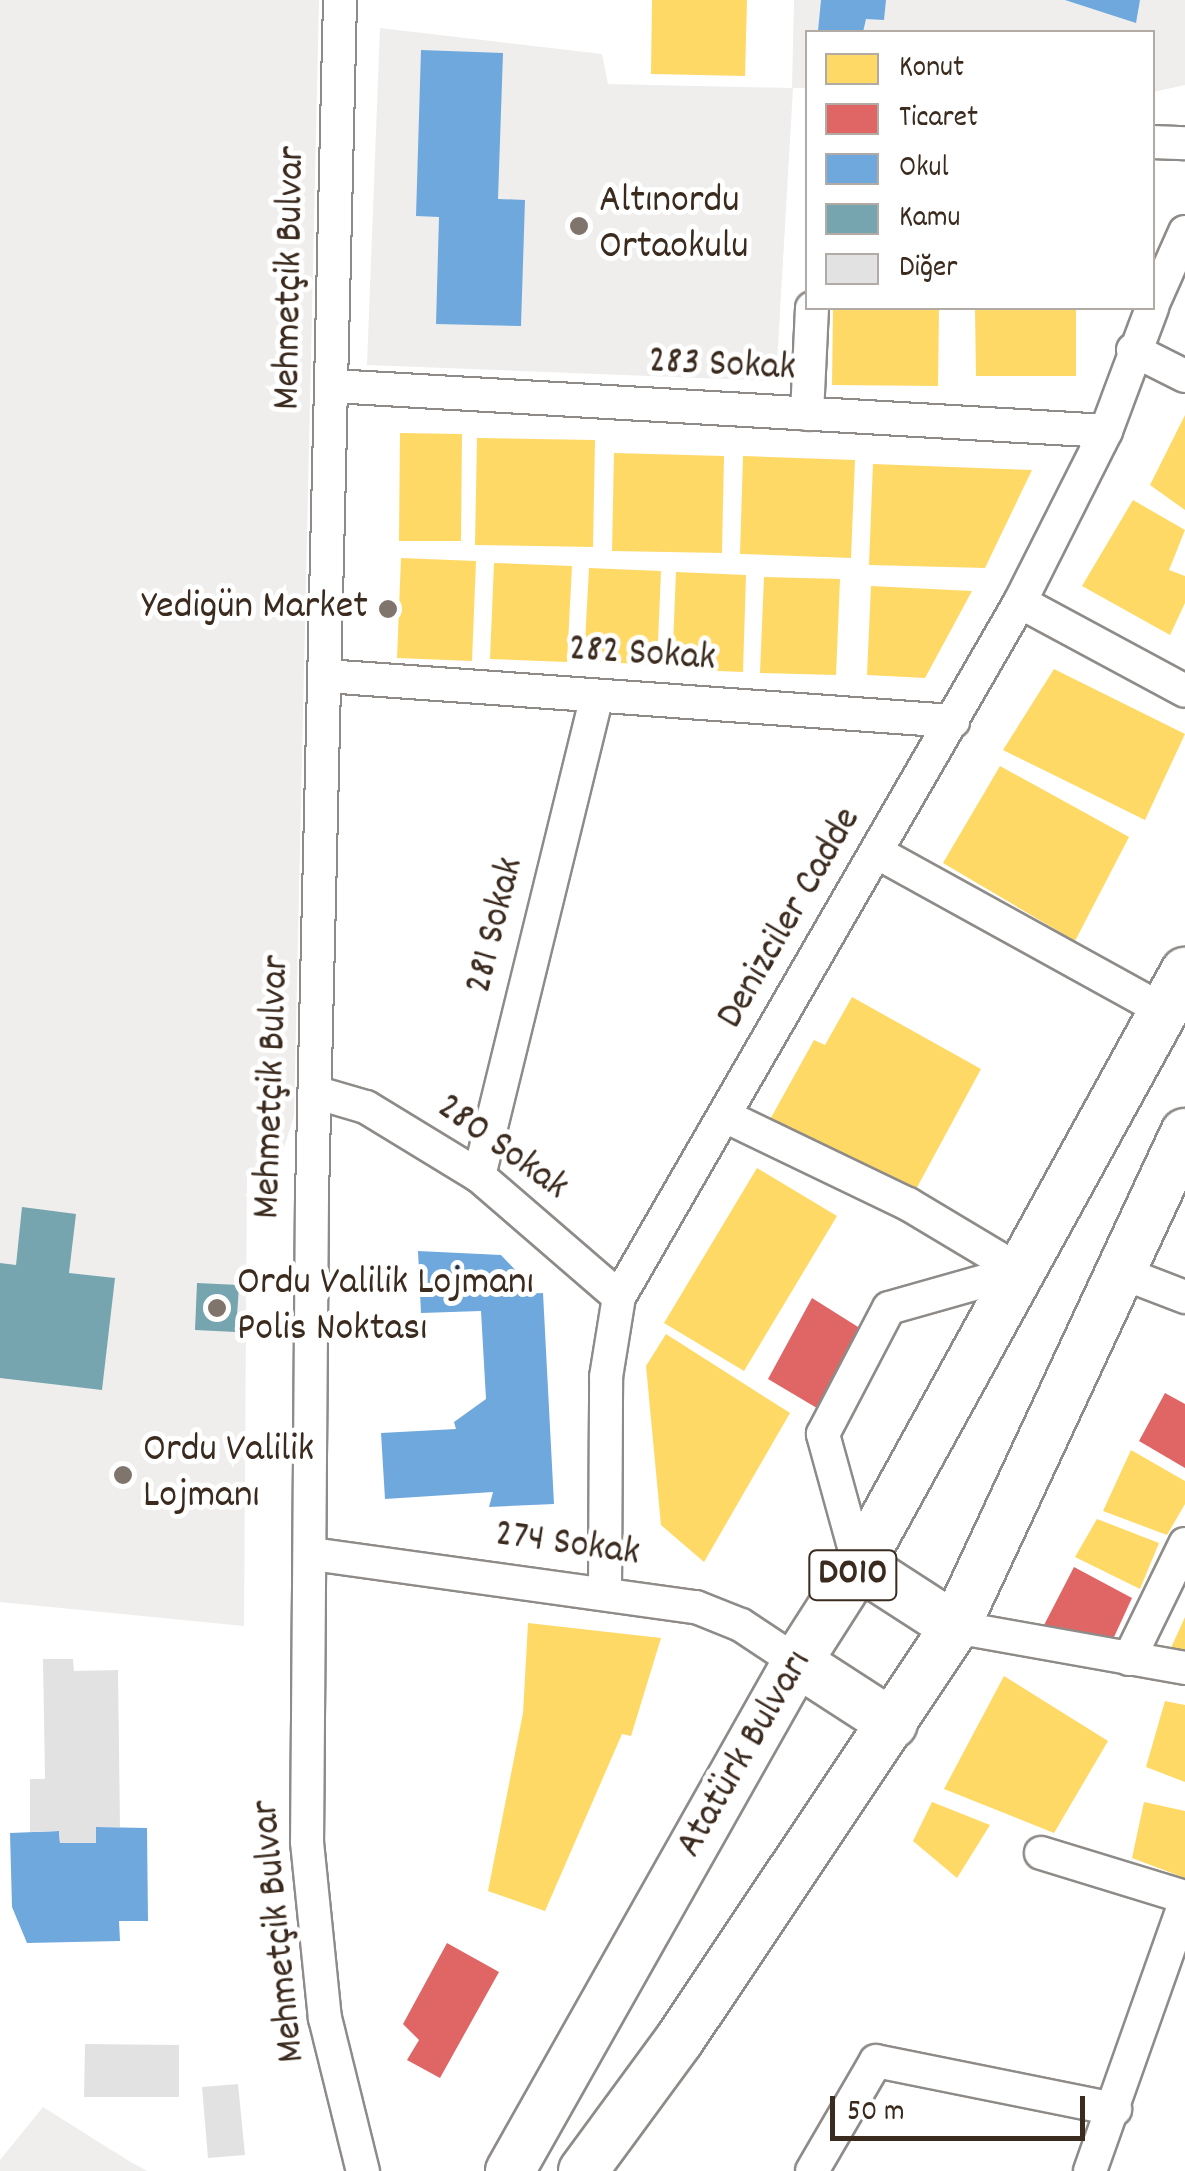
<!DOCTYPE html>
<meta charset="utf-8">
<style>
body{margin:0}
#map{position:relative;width:1185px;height:2171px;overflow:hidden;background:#fff;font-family:Dekko,sans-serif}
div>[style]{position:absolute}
.built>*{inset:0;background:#efeeed}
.homes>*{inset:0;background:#ffd966}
.shops>*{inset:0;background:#e06666}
.schools>*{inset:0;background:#6fa8dc}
.public>*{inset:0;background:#76a5af}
.building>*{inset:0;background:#e3e2e2}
.roads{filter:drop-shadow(2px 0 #8e8b88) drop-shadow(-2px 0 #8e8b88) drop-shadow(0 2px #8e8b88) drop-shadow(0 -2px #8e8b88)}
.minor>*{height:32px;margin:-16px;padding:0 16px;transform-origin:16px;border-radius:16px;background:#fff}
.highway>*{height:48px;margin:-24px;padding:0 24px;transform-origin:24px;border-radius:24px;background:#fff}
.dots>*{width:28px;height:28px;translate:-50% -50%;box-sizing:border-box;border:5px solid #fff;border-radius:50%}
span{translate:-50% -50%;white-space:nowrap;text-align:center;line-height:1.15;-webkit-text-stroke:10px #fff;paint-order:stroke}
.shield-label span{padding:2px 8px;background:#fff;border:2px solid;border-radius:8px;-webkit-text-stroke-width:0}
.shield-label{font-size:38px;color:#3b2a1e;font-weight:700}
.poi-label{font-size:40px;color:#3b2a1e}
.left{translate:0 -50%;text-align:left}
.right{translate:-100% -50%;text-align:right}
.street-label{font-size:40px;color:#3b2a1e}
.legend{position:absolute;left:805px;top:30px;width:350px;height:280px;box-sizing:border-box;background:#fff;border:2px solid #b1aaa5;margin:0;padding:12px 18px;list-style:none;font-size:30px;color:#3b2a1e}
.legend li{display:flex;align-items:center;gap:20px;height:50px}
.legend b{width:50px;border:2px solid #b1aaa5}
.scale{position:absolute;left:830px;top:2096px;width:255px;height:45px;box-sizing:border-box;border:5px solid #3b2a1e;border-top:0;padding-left:12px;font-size:30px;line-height:35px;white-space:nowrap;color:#3b2a1e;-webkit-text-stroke:8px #fff;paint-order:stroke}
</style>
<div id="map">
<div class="built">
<div style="clip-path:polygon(0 0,319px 0,294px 1116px,277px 1170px,247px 1171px,244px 1626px,0 1602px)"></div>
<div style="clip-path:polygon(794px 0,1185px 0,1185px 85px,1153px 92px,1152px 32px,808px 32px,807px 88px,793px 88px,776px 381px,367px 365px,380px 28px,602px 54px,608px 84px,792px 88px)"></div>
<div style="clip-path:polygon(43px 2107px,129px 2161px,147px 2171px,0 2171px,0 2160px)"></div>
</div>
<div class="homes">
<div style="clip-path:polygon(652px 0,747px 0,745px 76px,651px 74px)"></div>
<div style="clip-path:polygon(833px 308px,939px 308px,938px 386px,832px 385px)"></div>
<div style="clip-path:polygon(975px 308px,1076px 308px,1076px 376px,976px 376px)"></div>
<div style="clip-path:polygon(1185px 415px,1185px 510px,1150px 485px)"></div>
<div style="clip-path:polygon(400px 433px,462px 434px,461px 541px,399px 541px)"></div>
<div style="clip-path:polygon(477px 438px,595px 440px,593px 547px,475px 545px)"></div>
<div style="clip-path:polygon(614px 453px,724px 456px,722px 553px,612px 551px)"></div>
<div style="clip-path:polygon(743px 456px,855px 460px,851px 558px,740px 554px)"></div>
<div style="clip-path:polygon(873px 464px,1032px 470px,985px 568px,869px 565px)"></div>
<div style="clip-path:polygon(1133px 500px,1185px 530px,1169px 570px,1185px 576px,1185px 603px,1170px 635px,1082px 586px)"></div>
<div style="clip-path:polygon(401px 558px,476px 561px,472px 661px,397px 658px)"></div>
<div style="clip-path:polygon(494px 563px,572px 566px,567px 662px,490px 659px)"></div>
<div style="clip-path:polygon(589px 568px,661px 571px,657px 665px,584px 661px)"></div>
<div style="clip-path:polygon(676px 572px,746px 575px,743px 672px,672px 669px)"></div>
<div style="clip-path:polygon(764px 577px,840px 579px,836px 675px,760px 673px)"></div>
<div style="clip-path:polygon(871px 586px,972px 591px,925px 678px,867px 675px)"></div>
<div style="clip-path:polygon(1054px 669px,1185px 734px,1145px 820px,1003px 750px)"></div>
<div style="clip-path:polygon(1000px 766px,1129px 837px,1075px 941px,943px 863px)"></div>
<div style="clip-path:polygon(852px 997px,981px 1069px,908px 1204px,767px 1125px,814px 1040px,825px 1045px)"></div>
<div style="clip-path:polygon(757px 1168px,837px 1216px,744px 1371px,664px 1323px)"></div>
<div style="clip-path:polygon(666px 1334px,790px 1413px,704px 1562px,661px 1525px,646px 1366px)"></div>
<div style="clip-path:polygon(1131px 1450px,1185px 1481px,1185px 1504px,1167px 1535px,1103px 1511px)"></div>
<div style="clip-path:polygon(1097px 1519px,1159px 1543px,1140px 1589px,1075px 1557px)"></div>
<div style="clip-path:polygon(1185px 1617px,1185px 1652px,1170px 1650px)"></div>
<div style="clip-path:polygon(528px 1623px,661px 1638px,631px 1736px,622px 1734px,545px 1911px,488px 1891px,523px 1713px)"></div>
<div style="clip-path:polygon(1004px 1676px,1108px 1741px,1054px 1833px,944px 1789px)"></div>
<div style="clip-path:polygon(1165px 1701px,1185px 1705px,1185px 1782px,1146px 1767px)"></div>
<div style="clip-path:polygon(932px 1802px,990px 1825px,957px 1878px,913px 1841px)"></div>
<div style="clip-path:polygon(1144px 1802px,1185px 1811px,1185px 1878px,1132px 1858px)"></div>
</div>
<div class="shops">
<div style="clip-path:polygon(812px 1298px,874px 1337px,832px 1417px,768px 1379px)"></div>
<div style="clip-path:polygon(1165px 1393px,1185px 1404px,1185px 1468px,1139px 1441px)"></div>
<div style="clip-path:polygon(1074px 1567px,1132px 1598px,1109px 1648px,1043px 1627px)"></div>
<div style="clip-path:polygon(447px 1943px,499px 1972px,440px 2078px,407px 2060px,419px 2040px,403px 2024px)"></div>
</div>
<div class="schools">
<div style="clip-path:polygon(821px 0,886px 0,884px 20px,866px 19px,863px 32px,818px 31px)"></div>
<div style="clip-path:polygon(1065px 0,1140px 0,1136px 23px)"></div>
<div style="clip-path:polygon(421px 50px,503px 53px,498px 199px,525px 200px,521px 326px,436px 324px,439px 217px,416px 216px)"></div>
<div style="clip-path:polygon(418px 1251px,501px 1255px,522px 1277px,521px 1294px,543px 1293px,554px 1504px,489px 1507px,493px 1492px,385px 1499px,381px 1433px,456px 1429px,454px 1422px,486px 1399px,481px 1311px,421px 1313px)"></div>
<div style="clip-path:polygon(96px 1827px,147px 1828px,148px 1921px,119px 1921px,120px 1941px,27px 1943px,12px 1907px,10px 1833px,59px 1831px,60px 1843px,96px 1843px)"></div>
</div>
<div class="public">
<div style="clip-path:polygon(22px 1207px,76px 1214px,69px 1273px,115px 1278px,102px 1390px,0 1378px,0 1263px,16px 1265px)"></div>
<div style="clip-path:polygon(197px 1283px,239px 1285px,236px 1332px,195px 1330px)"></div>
</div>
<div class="building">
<div style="clip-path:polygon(43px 1659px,73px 1659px,74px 1671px,118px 1670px,120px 1827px,96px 1827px,96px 1843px,60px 1843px,59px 1831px,30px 1832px,30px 1779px,45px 1779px)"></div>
<div style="clip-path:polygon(85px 2044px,179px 2045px,179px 2097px,84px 2097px)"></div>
<div style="clip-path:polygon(238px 2084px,245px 2155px,208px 2158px,202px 2087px)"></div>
</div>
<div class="roads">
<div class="minor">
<div style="left:340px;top:0;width:1197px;rotate:91.34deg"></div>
<div style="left:312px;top:1197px;width:645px;rotate:90.44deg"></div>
<div style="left:307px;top:1842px;width:177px;rotate:84.2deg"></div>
<div style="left:325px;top:2018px;width:158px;rotate:76.1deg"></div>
<div style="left:1152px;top:142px;width:33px;rotate:2deg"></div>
<div style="left:1152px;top:306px;width:81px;rotate:-66deg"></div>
<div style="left:1133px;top:350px;width:58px;rotate:26.6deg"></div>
<div style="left:333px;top:386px;width:774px;rotate:3.33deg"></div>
<div style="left:807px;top:414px;width:106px;rotate:-87.3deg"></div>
<div style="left:1020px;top:602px;width:187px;rotate:28.3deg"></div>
<div style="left:326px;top:676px;width:629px;rotate:4.11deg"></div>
<div style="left:878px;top:853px;width:325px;rotate:28.9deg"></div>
<div style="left:318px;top:1093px;width:50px;rotate:16.3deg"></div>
<div style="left:366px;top:1107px;width:132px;rotate:31.4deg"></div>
<div style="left:479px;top:1176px;width:185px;rotate:40.8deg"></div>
<div style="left:727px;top:1117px;width:201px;rotate:25.7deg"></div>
<div style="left:908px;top:1204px;width:131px;rotate:30.9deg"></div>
<div style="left:479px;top:1176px;width:494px;rotate:-76.2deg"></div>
<div style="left:1120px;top:1272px;width:70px;rotate:21deg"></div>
<div style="left:312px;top:1554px;width:388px;rotate:7.9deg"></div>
<div style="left:696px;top:1607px;width:48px;rotate:21.8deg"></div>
<div style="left:741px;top:1625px;width:67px;rotate:33.5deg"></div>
<div style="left:859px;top:1565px;width:136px;rotate:-105.4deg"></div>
<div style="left:823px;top:1434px;width:142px;rotate:-62.4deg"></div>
<div style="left:889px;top:1308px;width:136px;rotate:-15.8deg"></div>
<div style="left:605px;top:1593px;width:216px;rotate:-89.7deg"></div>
<div style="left:606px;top:1377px;width:81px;rotate:-80.8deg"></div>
<div style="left:619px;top:1297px;width:802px;rotate:-60.02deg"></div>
<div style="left:1020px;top:602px;width:191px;rotate:-63.3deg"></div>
<div style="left:1106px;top:431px;width:131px;rotate:-69.5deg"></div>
<div style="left:955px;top:1627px;width:234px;rotate:10.1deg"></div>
<div style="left:1129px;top:1659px;width:128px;rotate:-64deg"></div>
<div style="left:1041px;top:1853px;width:151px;rotate:17deg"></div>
<div style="left:812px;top:2171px;width:127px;rotate:-59.8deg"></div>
<div style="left:876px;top:2061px;width:244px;rotate:11.4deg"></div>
<div style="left:1090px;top:2171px;width:284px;rotate:-70.5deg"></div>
</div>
<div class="highway">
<div style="left:859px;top:1565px;width:114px;rotate:32.9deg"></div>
<div style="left:797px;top:1662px;width:114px;rotate:32.9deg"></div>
<div style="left:510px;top:2171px;width:584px;rotate:-60.58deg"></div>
<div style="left:797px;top:1662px;width:115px;rotate:-57.4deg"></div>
<div style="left:859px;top:1565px;width:677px;rotate:-61.2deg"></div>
<div style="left:583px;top:2171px;width:164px;rotate:-53.7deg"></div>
<div style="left:680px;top:2039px;width:495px;rotate:-56.3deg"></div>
<div style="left:955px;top:1627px;width:545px;rotate:-65.03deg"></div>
</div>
</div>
<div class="dots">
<div style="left:579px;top:226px;background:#80756d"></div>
<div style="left:388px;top:609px;background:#80756d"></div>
<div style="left:217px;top:1308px;background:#80756d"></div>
<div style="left:123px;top:1475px;background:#80756d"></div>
</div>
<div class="shield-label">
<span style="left:853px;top:1575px">D010</span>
</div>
<div class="poi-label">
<span class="left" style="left:599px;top:226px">Altınordu<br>Ortaokulu</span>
<span class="right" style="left:368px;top:609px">Yedigün Market</span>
<span class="left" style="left:237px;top:1308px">Ordu Valilik Lojmanı<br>Polis Noktası</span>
<span class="left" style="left:143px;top:1475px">Ordu Valilik<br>Lojmanı</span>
</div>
<div class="street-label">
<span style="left:292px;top:278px;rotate:-89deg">Mehmetçik Bulvar</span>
<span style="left:722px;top:367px;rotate:3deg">283 Sokak</span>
<span style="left:642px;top:656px;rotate:4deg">282 Sokak</span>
<span style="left:791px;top:919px;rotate:-60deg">Denizciler Cadde</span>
<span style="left:497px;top:926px;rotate:-76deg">281 Sokak</span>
<span style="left:274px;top:1087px;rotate:-88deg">Mehmetçik Bulvar</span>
<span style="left:501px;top:1149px;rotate:36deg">280 Sokak</span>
<span style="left:567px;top:1546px;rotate:8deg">274 Sokak</span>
<span style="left:746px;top:1755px;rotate:-60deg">Atatürk Bulvarı</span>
<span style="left:281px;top:1931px;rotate:-96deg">Mehmetçik Bulvar</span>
</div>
<ul class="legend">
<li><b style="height:28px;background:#ffd966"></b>Konut</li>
<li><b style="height:28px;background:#e06666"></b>Ticaret</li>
<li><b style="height:28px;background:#6fa8dc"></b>Okul</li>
<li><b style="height:28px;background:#76a5af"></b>Kamu</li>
<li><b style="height:28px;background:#e3e2e2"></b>Diğer</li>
</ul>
<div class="scale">50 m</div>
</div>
